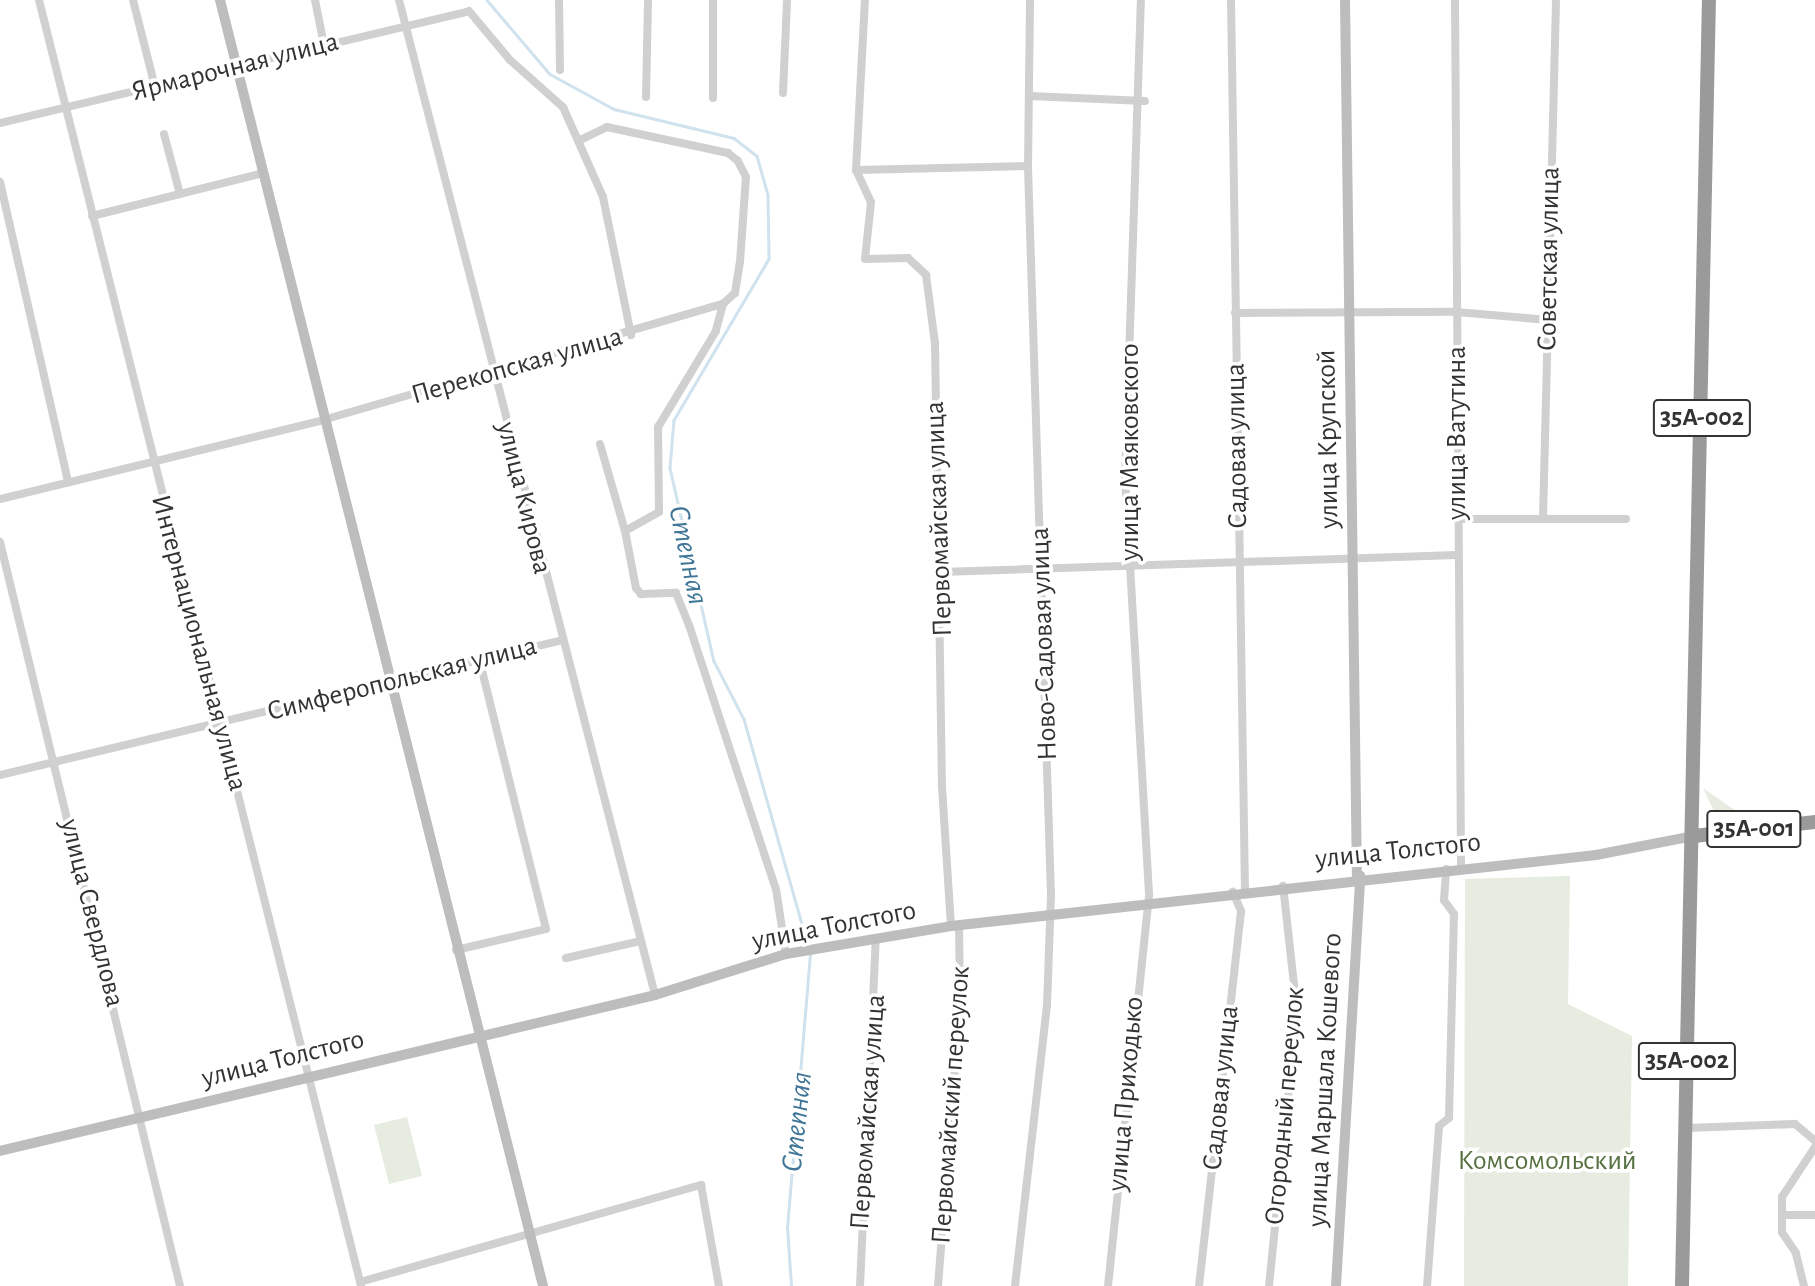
<!DOCTYPE html>
<meta charset="utf-8">
<style>
body{margin:0}
#map{position:relative;width:1815px;height:1286px;overflow:hidden;background:#fff;font-family:"Alegreya Sans",sans-serif}
div>[style]{position:absolute}
.green>*{inset:0;background:#e6ecdf}
.stream>*{height:2.5px;margin:-1.25px;padding:0 1.25px;transform-origin:1.25px;border-radius:1.25px;background:#cfe2ee}
.street>*{height:8px;margin:-4px;padding:0 4px;transform-origin:4px;border-radius:4px;background:#d0d0d0}
.secondary>*{height:10px;margin:-5px;padding:0 5px;transform-origin:5px;border-radius:5px;background:#bdbdbd}
.highway>*{height:14px;margin:-7px;padding:0 7px;transform-origin:7px;border-radius:7px;background:#9a9a9a}
span{translate:-50% -50%;white-space:nowrap;text-align:center;line-height:1.15;-webkit-text-stroke:7px #fff;paint-order:stroke}
.shield-label span{padding:2px 5px;background:#fff;border:2px solid;border-radius:5px;-webkit-text-stroke-width:0}
.shield-label{font-size:26px;color:#333;font-weight:700}
.street-label{font-size:28px;color:#333}
.park-label{font-size:28px;color:#56703f}
.water-label{font-size:30px;color:#3f7597;font-style:italic}
</style>
<div id="map">
<div class="green">
<div style="clip-path:polygon(1703px 788px,1756px 825px,1718px 820px)"></div>
<div style="clip-path:polygon(1570px 876px,1568px 1004px,1632px 1036px,1628px 1286px,1464px 1286px,1465px 879px)"></div>
<div style="clip-path:polygon(407px 1117px,422px 1176px,389px 1184px,374px 1125px)"></div>
</div>
<div class="stream">
<div style="left:487px;top:0;width:97px;rotate:49.6deg"></div>
<div style="left:550px;top:74px;width:73px;rotate:28.7deg"></div>
<div style="left:614px;top:109px;width:123px;rotate:13.6deg"></div>
<div style="left:734px;top:138px;width:29px;rotate:38deg"></div>
<div style="left:757px;top:156px;width:41px;rotate:74.2deg"></div>
<div style="left:768px;top:195px;width:64px;rotate:89.1deg"></div>
<div style="left:769px;top:259px;width:187px;rotate:120.5deg"></div>
<div style="left:674px;top:420px;width:48px;rotate:94.8deg"></div>
<div style="left:670px;top:468px;width:198px;rotate:77.2deg"></div>
<div style="left:714px;top:661px;width:65px;rotate:62.7deg"></div>
<div style="left:744px;top:719px;width:238px;rotate:74.2deg"></div>
<div style="left:791px;top:1286px;width:58px;rotate:-93.9deg"></div>
<div style="left:787px;top:1228px;width:274px;rotate:-85.2deg"></div>
</div>
<div class="street">
<div style="left:39px;top:0;width:1326px;rotate:75.94deg"></div>
<div style="left:133px;top:0;width:90px;rotate:75.8deg"></div>
<div style="left:315px;top:0;width:46px;rotate:78.7deg"></div>
<div style="left:399px;top:0;width:1027px;rotate:75.57deg"></div>
<div style="left:559px;top:0;width:70px;rotate:89.2deg"></div>
<div style="left:713px;top:0;width:98px;rotate:90deg"></div>
<div style="left:1231px;top:0;width:890px;rotate:89.1deg"></div>
<div style="left:1455px;top:0;width:867px;rotate:89.6deg"></div>
<div style="left:783px;top:93px;width:93px;rotate:-87.5deg"></div>
<div style="left:1030px;top:96px;width:115px;rotate:2.5deg"></div>
<div style="left:646px;top:97px;width:97px;rotate:-88.8deg"></div>
<div style="left:0;top:123px;width:482px;rotate:-13.4deg"></div>
<div style="left:469px;top:11px;width:64px;rotate:50.1deg"></div>
<div style="left:510px;top:60px;width:71px;rotate:41.6deg"></div>
<div style="left:563px;top:107px;width:98px;rotate:66deg"></div>
<div style="left:603px;top:197px;width:141px;rotate:78.5deg"></div>
<div style="left:164px;top:134px;width:62px;rotate:75.1deg"></div>
<div style="left:856px;top:170px;width:35px;rotate:65deg"></div>
<div style="left:871px;top:202px;width:57px;rotate:96deg"></div>
<div style="left:865px;top:259px;width:43px;rotate:-1.3deg"></div>
<div style="left:908px;top:258px;width:25px;rotate:43deg"></div>
<div style="left:926px;top:275px;width:69px;rotate:82.5deg"></div>
<div style="left:935px;top:343px;width:444px;rotate:89.1deg"></div>
<div style="left:942px;top:787px;width:139px;rotate:86.3deg"></div>
<div style="left:856px;top:170px;width:172px;rotate:-1.3deg"></div>
<div style="left:856px;top:170px;width:170px;rotate:-87deg"></div>
<div style="left:0;top:182px;width:308px;rotate:77.2deg"></div>
<div style="left:92px;top:216px;width:176px;rotate:-14.1deg"></div>
<div style="left:723px;top:304px;width:28px;rotate:105deg"></div>
<div style="left:716px;top:331px;width:112px;rotate:121.1deg"></div>
<div style="left:658px;top:427px;width:85px;rotate:89.3deg"></div>
<div style="left:659px;top:512px;width:39px;rotate:151deg"></div>
<div style="left:625px;top:531px;width:58px;rotate:79.1deg"></div>
<div style="left:636px;top:588px;width:8px;rotate:50deg"></div>
<div style="left:641px;top:594px;width:35px;rotate:-2deg"></div>
<div style="left:676px;top:593px;width:35px;rotate:68deg"></div>
<div style="left:689px;top:625px;width:278px;rotate:71.8deg"></div>
<div style="left:776px;top:889px;width:66px;rotate:81.3deg"></div>
<div style="left:1235px;top:313px;width:222px;rotate:-0.3deg"></div>
<div style="left:1457px;top:312px;width:91px;rotate:5deg"></div>
<div style="left:600px;top:444px;width:91px;rotate:74deg"></div>
<div style="left:0;top:499px;width:333px;rotate:-13.7deg"></div>
<div style="left:323px;top:420px;width:416px;rotate:-16.2deg"></div>
<div style="left:723px;top:304px;width:16px;rotate:-43deg"></div>
<div style="left:735px;top:293px;width:31px;rotate:-81deg"></div>
<div style="left:740px;top:262px;width:85px;rotate:-86deg"></div>
<div style="left:746px;top:177px;width:18px;rotate:-117deg"></div>
<div style="left:738px;top:161px;width:13px;rotate:-141deg"></div>
<div style="left:728px;top:153px;width:124px;rotate:-167.9deg"></div>
<div style="left:607px;top:127px;width:30px;rotate:154deg"></div>
<div style="left:1543px;top:518px;width:518px;rotate:-88.56deg"></div>
<div style="left:1457px;top:519px;width:169px"></div>
<div style="left:0;top:542px;width:765px;rotate:76.4deg"></div>
<div style="left:941px;top:572px;width:516px;rotate:-1.89deg"></div>
<div style="left:0;top:775px;width:575px;rotate:-13.48deg"></div>
<div style="left:456px;top:950px;width:92px;rotate:-13.1deg"></div>
<div style="left:546px;top:929px;width:279px;rotate:-103.9deg"></div>
<div style="left:566px;top:958px;width:76px;rotate:-12.9deg"></div>
<div style="left:1686px;top:1128px;width:109px;rotate:-2.1deg"></div>
<div style="left:1795px;top:1124px;width:26px;rotate:40deg"></div>
<div style="left:1783px;top:1215px;width:32px"></div>
<div style="left:360px;top:1282px;width:355px;rotate:-15.9deg"></div>
<div style="left:701px;top:1185px;width:103px;rotate:79.9deg"></div>
<div style="left:860px;top:1286px;width:347px;rotate:-87.4deg"></div>
<div style="left:938px;top:1286px;width:281px;rotate:-85.5deg"></div>
<div style="left:960px;top:1006px;width:81px;rotate:-90.7deg"></div>
<div style="left:1015px;top:1286px;width:283px;rotate:-83.5deg"></div>
<div style="left:1047px;top:1005px;width:110px;rotate:-87.9deg"></div>
<div style="left:1051px;top:895px;width:729px;rotate:-91.81deg"></div>
<div style="left:1028px;top:166px;width:166px;rotate:-89.3deg"></div>
<div style="left:1108px;top:1286px;width:394px;rotate:-84deg"></div>
<div style="left:1149px;top:894px;width:416px;rotate:-93.3deg"></div>
<div style="left:1125px;top:479px;width:479px;rotate:-88.1deg"></div>
<div style="left:1199px;top:1286px;width:377px;rotate:-83.6deg"></div>
<div style="left:1241px;top:911px;width:21px;rotate:-113deg"></div>
<div style="left:1269px;top:1286px;width:275px;rotate:-84.2deg"></div>
<div style="left:1297px;top:1012px;width:127px;rotate:-96.3deg"></div>
<div style="left:1427px;top:1286px;width:160px;rotate:-85.7deg"></div>
<div style="left:1439px;top:1126px;width:13px;rotate:-39deg"></div>
<div style="left:1449px;top:1118px;width:204px;rotate:-88.6deg"></div>
<div style="left:1454px;top:914px;width:17px;rotate:-126deg"></div>
<div style="left:1444px;top:900px;width:31px;rotate:-86deg"></div>
<div style="left:1804px;top:1286px;width:34px;rotate:-104deg"></div>
<div style="left:1796px;top:1253px;width:25px;rotate:-124deg"></div>
<div style="left:1782px;top:1232px;width:35px;rotate:-90deg"></div>
<div style="left:1782px;top:1197px;width:60px;rotate:-56.6deg"></div>
</div>
<div class="secondary">
<div style="left:220px;top:0;width:1326px;rotate:75.9deg"></div>
<div style="left:1345px;top:0;width:877px;rotate:89.22deg"></div>
<div style="left:0;top:1151px;width:673px;rotate:-13.4deg"></div>
<div style="left:655px;top:995px;width:137px;rotate:-17.4deg"></div>
<div style="left:786px;top:954px;width:167px;rotate:-9.6deg"></div>
<div style="left:951px;top:926px;width:649px;rotate:-6.28deg"></div>
<div style="left:1596px;top:855px;width:100px;rotate:-11deg"></div>
<div style="left:1336px;top:1286px;width:411px;rotate:-86.6deg"></div>
</div>
<div class="highway">
<div style="left:1694px;top:836px;width:122px;rotate:-6.6deg"></div>
<div style="left:1682px;top:1286px;width:1286px;rotate:-88.8deg"></div>
</div>
<div class="shield-label">
<span style="left:1702px;top:418px">35А-002</span>
<span style="left:1754px;top:829px">35А-001</span>
<span style="left:1687px;top:1061px">35А-002</span>
</div>
<div class="street-label">
<span style="left:235px;top:67px;rotate:-14deg">Ярмарочная улица</span>
<span style="left:1549px;top:259px;rotate:-89deg">Советская улица</span>
<span style="left:517px;top:366px;rotate:-16deg">Перекопская улица</span>
<span style="left:1457px;top:433px;rotate:-90deg">улица Ватутина</span>
<span style="left:1328px;top:439px;rotate:-91deg">улица Крупской</span>
<span style="left:1237px;top:446px;rotate:-91deg">Садовая улица</span>
<span style="left:1130px;top:452px;rotate:-90deg">улица Маяковского</span>
<span style="left:524px;top:498px;rotate:76deg">улица Кирова</span>
<span style="left:939px;top:519px;rotate:-92deg">Первомайская улица</span>
<span style="left:199px;top:643px;rotate:75deg">Интернациональная улица</span>
<span style="left:1044px;top:644px;rotate:-92deg">Ново-Садовая улица</span>
<span style="left:402px;top:679px;rotate:-14deg">Симферопольская улица</span>
<span style="left:1398px;top:851px;rotate:-6deg">улица Толстого</span>
<span style="left:92px;top:913px;rotate:76deg">улица Свердлова</span>
<span style="left:834px;top:926px;rotate:-11deg">улица Толстого</span>
<span style="left:283px;top:1059px;rotate:-14deg">улица Толстого</span>
<span style="left:1325px;top:1080px;rotate:-87deg">улица Маршала Кошевого</span>
<span style="left:1221px;top:1088px;rotate:-84deg">Садовая улица</span>
<span style="left:1126px;top:1094px;rotate:-85deg">улица Приходько</span>
<span style="left:951px;top:1105px;rotate:-86deg">Первомайский переулок</span>
<span style="left:1285px;top:1106px;rotate:-85deg">Огородный переулок</span>
<span style="left:868px;top:1112px;rotate:-86deg">Первомайская улица</span>
</div>
<div class="park-label">
<span style="left:1547px;top:1161px">Комсомольский</span>
</div>
<div class="water-label">
<span style="left:688px;top:555px;rotate:78deg">Степная</span>
<span style="left:797px;top:1122px;rotate:-84deg">Степная</span>
</div>
</div>
